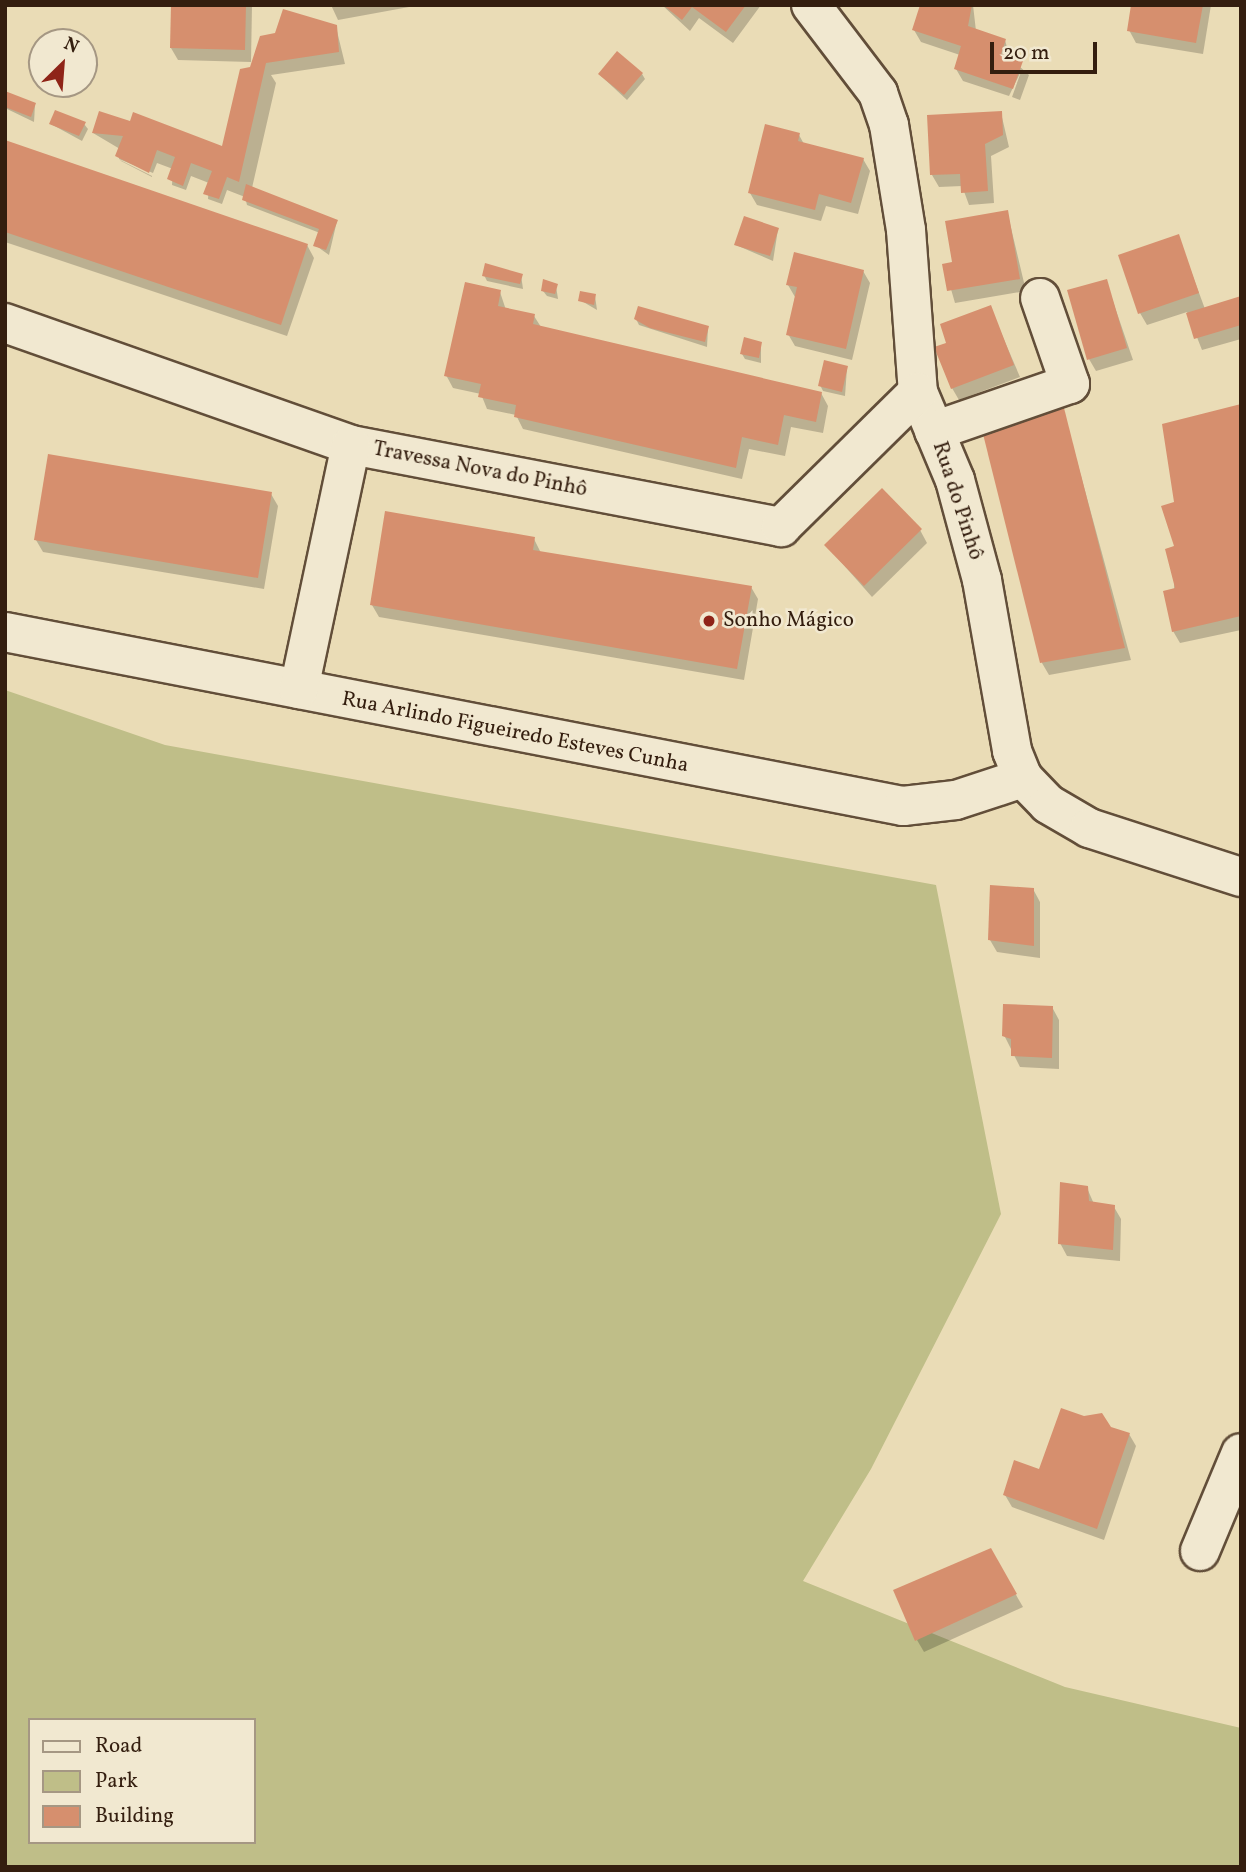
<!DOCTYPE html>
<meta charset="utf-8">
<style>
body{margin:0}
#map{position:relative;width:1246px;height:1872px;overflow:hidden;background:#eadcb6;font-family:Vollkorn,serif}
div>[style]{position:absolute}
.green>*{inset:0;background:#bfbe88}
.shadow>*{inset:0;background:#0003}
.building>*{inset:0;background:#d68f6e}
.roads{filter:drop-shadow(2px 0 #624e39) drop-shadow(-2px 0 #624e39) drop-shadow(0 2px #624e39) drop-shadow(0 -2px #624e39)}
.street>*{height:38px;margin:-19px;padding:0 19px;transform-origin:19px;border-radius:19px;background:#f1e8d0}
.dots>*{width:19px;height:19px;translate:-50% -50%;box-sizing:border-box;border:4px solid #f1e8d0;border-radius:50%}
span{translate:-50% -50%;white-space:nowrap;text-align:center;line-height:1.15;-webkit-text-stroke:5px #f1e8d0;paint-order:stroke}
.street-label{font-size:21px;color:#341e0f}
.poi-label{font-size:21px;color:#341e0f}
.left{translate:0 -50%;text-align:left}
.frame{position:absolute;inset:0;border:7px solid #341e0f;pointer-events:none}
.legend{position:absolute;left:28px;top:1718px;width:228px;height:126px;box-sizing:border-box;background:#f1e8d0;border:2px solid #a59783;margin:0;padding:9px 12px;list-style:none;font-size:21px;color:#341e0f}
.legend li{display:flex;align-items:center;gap:14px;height:35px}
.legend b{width:35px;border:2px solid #a59783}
.north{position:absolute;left:28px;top:28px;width:70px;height:70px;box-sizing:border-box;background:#f1e8d0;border:2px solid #a59783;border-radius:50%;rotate:25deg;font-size:19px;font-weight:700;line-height:28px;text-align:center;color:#341e0f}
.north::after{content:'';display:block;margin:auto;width:24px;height:32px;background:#8f2418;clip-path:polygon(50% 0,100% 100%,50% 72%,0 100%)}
.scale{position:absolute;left:990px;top:42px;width:107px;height:32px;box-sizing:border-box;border:4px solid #341e0f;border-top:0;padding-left:9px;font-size:21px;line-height:24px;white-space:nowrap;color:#341e0f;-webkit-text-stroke:5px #f1e8d0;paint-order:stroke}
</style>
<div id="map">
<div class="green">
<div style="clip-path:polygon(evenodd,5px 690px,165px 745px,936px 885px,1001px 1214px,871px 1469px,803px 1581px,1065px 1687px,1241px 1728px,1241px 1867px,5px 1867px,5px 690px,30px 1720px,254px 1720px,254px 1842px,30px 1842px,30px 1720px)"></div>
</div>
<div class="shadow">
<div style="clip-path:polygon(173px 5px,252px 5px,251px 62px,178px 60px,171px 48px)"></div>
<div style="clip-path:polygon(331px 5px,420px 5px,338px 20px)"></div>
<div style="clip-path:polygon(662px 5px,761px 5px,733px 43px,699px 18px,690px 31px)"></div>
<div style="clip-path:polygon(922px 5px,973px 5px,976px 31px,1005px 40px,1010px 58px,1029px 75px,1020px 100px,1012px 97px,1022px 69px,1009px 96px,963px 81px,956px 69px,960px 55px,921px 42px,914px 30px)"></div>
<div style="clip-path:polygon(1133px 5px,1211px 5px,1203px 54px,1136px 43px,1129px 30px)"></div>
<div style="clip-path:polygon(336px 27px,345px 64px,271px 75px,276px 83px,252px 188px,337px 221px,329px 255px,315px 245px,320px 233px,247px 205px,245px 197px,227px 190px,222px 204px,208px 199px,209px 183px,191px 176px,186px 190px,172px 185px,173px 169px,157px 163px,153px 173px,119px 159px,120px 149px,93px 133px,100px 113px,223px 148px,251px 68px)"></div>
<div style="clip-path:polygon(642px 74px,645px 79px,627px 100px,600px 75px)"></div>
<div style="clip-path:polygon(5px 93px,35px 105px,34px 122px,5px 108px)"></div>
<div style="clip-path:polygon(1001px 113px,1009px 147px,991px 156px,994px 203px,969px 205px,962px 186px,939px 187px,932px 175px,929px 117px)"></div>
<div style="clip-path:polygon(51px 124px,84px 124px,88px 129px,82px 141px)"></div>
<div style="clip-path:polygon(799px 135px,804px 144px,863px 159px,870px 171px,858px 214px,826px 206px,821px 221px,757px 205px,750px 193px)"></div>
<div style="clip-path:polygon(5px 142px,307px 245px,314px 258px,287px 336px,5px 242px)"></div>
<div style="clip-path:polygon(120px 160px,152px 176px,152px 177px,121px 161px)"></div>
<div style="clip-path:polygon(1007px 211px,1026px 291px,955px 303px,944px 265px,954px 263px)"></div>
<div style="clip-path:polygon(778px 229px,773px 261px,736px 245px)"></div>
<div style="clip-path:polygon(1178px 236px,1205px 309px,1241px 298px,1241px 339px,1202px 350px,1187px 312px,1147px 325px,1140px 313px)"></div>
<div style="clip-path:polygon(863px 271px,870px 283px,852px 360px,795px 346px,788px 334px,795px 297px,788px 285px)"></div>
<div style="clip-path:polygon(484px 275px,521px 275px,523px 289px,487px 281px)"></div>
<div style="clip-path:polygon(1106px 281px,1133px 360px,1096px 371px,1089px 359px)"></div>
<div style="clip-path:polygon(556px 286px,558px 299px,547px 296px,543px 291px)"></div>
<div style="clip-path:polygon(500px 292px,506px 310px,534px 316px,541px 327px,821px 393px,828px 406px,823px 433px,791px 427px,785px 456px,749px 449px,742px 479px,523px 429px,516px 415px,487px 409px,481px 394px,453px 388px,446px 375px)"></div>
<div style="clip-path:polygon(595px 296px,597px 310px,580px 300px)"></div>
<div style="clip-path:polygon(990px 307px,1020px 377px,959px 400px,952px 388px)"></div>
<div style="clip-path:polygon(636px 319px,708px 328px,707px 347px,639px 325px)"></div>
<div style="clip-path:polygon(761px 343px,761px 363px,745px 359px,742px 354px)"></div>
<div style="clip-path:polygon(847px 368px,845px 396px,823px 391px,820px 385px)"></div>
<div style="clip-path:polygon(1062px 406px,1131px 660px,1049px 675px,1042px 663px)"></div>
<div style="clip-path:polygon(1241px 406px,1241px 630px,1180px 643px,1173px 631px,1176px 504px)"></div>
<div style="clip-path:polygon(271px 494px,278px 506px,264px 589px,43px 552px,36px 540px)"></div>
<div style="clip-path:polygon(920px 530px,927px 543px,872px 597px,826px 545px)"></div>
<div style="clip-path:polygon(534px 539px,541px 553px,751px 587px,758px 599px,744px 680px,379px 617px,372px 605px)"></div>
<div style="clip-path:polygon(1033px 889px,1040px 902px,1040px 958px,997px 952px,990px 940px)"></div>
<div style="clip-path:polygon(1052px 1007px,1059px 1020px,1059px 1069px,1020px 1067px,1004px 1035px)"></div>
<div style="clip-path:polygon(1087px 1188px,1094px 1204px,1114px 1207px,1121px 1219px,1120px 1261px,1067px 1256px,1060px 1243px)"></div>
<div style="clip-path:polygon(1110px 1429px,1129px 1434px,1136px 1446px,1104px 1540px,1012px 1507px,1005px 1495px)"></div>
<div style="clip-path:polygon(990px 1550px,1023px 1607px,924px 1652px,917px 1640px)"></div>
</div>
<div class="building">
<div style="clip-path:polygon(171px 5px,246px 5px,245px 50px,170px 48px)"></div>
<div style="clip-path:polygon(663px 5px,746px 5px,726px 32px,692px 7px,682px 20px)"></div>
<div style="clip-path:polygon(920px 5px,972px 5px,968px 26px,1006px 39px,1001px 54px,1023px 61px,1013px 89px,954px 69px,961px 46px,912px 30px)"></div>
<div style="clip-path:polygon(1131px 5px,1203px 5px,1196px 43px,1127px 31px)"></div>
<div style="clip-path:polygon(283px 9px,337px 25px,339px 52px,266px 63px,239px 182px,227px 177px,219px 199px,203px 194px,212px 171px,191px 163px,183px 186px,167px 179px,175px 157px,157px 150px,149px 173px,115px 156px,123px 136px,92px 133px,99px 111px,130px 121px,133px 112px,222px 146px,240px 69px,250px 67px,260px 36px,275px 33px)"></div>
<div style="clip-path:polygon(617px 51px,643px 73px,624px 95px,598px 74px)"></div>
<div style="clip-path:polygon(5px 91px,36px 103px,31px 117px,5px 107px)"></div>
<div style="clip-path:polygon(55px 110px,86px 122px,79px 136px,49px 124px)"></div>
<div style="clip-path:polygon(1002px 111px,1003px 135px,985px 144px,988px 191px,961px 193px,960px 174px,930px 175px,927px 115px)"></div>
<div style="clip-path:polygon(765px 124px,800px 133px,798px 141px,864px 158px,851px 203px,819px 194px,815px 210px,748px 193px)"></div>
<div style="clip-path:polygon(5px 140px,308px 244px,281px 325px,5px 232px)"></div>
<div style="clip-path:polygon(246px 184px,338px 220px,326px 250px,313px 246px,319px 229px,242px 200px)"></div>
<div style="clip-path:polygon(1008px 210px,1020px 279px,947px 291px,942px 264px,952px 262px,945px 221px)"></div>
<div style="clip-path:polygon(744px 216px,779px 228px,770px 256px,734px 245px)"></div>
<div style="clip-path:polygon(1179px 234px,1199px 293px,1138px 314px,1118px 255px)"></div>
<div style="clip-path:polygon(794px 252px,864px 270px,846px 349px,786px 335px,797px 287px,786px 285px)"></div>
<div style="clip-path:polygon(485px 263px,523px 274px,520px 284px,482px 276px)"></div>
<div style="clip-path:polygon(543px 279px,558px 284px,555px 294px,541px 291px)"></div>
<div style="clip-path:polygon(1107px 279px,1127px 348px,1087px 360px,1067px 290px)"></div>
<div style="clip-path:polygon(465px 282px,501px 290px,498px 306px,535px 314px,533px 324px,822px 392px,816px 422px,784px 415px,778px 445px,742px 437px,736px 468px,514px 417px,516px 405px,478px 397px,481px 384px,444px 376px)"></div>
<div style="clip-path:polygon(580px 291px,596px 294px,594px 305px,578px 301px)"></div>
<div style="clip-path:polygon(1241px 296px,1241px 325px,1194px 339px,1186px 313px)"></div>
<div style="clip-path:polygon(991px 305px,1014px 365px,951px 389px,934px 347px,946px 343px,940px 324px)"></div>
<div style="clip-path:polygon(638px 306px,709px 326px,705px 342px,650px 328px,634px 319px)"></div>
<div style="clip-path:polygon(744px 337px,762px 342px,759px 358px,740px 354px)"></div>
<div style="clip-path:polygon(824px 360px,848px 366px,842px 392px,818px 386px)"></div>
<div style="clip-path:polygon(1063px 404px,1125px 648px,1040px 663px,981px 426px)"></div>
<div style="clip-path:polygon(1241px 404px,1241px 616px,1172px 632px,1163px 591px,1175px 588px,1165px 549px,1174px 546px,1161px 506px,1174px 502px,1162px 424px)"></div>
<div style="clip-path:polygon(48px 454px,272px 492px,258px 578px,34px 540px)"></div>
<div style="clip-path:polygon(882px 488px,922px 529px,864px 586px,824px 545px)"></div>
<div style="clip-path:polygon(385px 511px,535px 537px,533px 550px,752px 586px,737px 669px,370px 605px)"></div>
<div style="clip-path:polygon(990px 885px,1034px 888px,1034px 946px,988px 940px)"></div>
<div style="clip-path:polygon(1003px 1004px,1053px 1006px,1052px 1058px,1011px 1056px,1011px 1039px,1002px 1036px)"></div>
<div style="clip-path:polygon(1060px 1182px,1088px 1186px,1089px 1201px,1115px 1205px,1113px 1250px,1058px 1244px)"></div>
<div style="clip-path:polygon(1061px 1408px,1084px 1416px,1102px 1413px,1111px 1427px,1130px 1433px,1097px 1529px,1003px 1495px,1014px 1460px,1039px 1469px)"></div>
<div style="clip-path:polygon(991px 1548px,1017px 1594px,915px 1641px,893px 1590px)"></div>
</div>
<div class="roads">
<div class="street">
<div style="left:811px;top:5px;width:111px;rotate:52.7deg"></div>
<div style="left:878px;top:93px;width:34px;rotate:71deg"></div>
<div style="left:889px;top:125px;width:106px;rotate:80.8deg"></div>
<div style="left:906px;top:230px;width:162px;rotate:85.8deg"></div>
<div style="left:918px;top:392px;width:95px;rotate:67.2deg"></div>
<div style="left:955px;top:480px;width:104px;rotate:74.9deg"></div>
<div style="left:982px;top:580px;width:174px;rotate:80deg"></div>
<div style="left:1012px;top:751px;width:29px;rotate:68deg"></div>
<div style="left:1023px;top:778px;width:36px;rotate:46deg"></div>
<div style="left:1048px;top:804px;width:48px;rotate:30.3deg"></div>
<div style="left:1089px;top:828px;width:160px;rotate:17.9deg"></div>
<div style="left:5px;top:323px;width:367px;rotate:19.4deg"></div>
<div style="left:351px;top:445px;width:438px;rotate:10.8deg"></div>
<div style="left:781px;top:527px;width:192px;rotate:-44.6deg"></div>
<div style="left:934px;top:431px;width:144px;rotate:-19.1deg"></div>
<div style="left:1070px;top:384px;width:91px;rotate:-109.2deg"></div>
<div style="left:5px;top:632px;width:915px;rotate:10.97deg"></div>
<div style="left:903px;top:806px;width:53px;rotate:-6.5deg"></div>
<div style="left:956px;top:800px;width:71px;rotate:-18.2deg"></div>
<div style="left:299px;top:689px;width:249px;rotate:-78deg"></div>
<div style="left:1200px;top:1551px;width:106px;rotate:-67.3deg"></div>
</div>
</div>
<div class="dots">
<div style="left:709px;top:621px;background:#8f2418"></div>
</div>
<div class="street-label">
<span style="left:480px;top:470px;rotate:11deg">Travessa Nova do Pinhô</span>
<span style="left:957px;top:501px;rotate:72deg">Rua do Pinhô</span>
<span style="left:515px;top:733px;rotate:11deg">Rua Arlindo Figueiredo Esteves Cunha</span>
</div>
<div class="poi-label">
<span class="left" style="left:723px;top:621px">Sonho Mágico</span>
</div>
<div class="frame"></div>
<ul class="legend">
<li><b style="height:9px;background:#f1e8d0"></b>Road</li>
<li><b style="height:19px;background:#bfbe88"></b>Park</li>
<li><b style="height:19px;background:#d68f6e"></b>Building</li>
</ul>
<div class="north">N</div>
<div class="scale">20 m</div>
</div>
